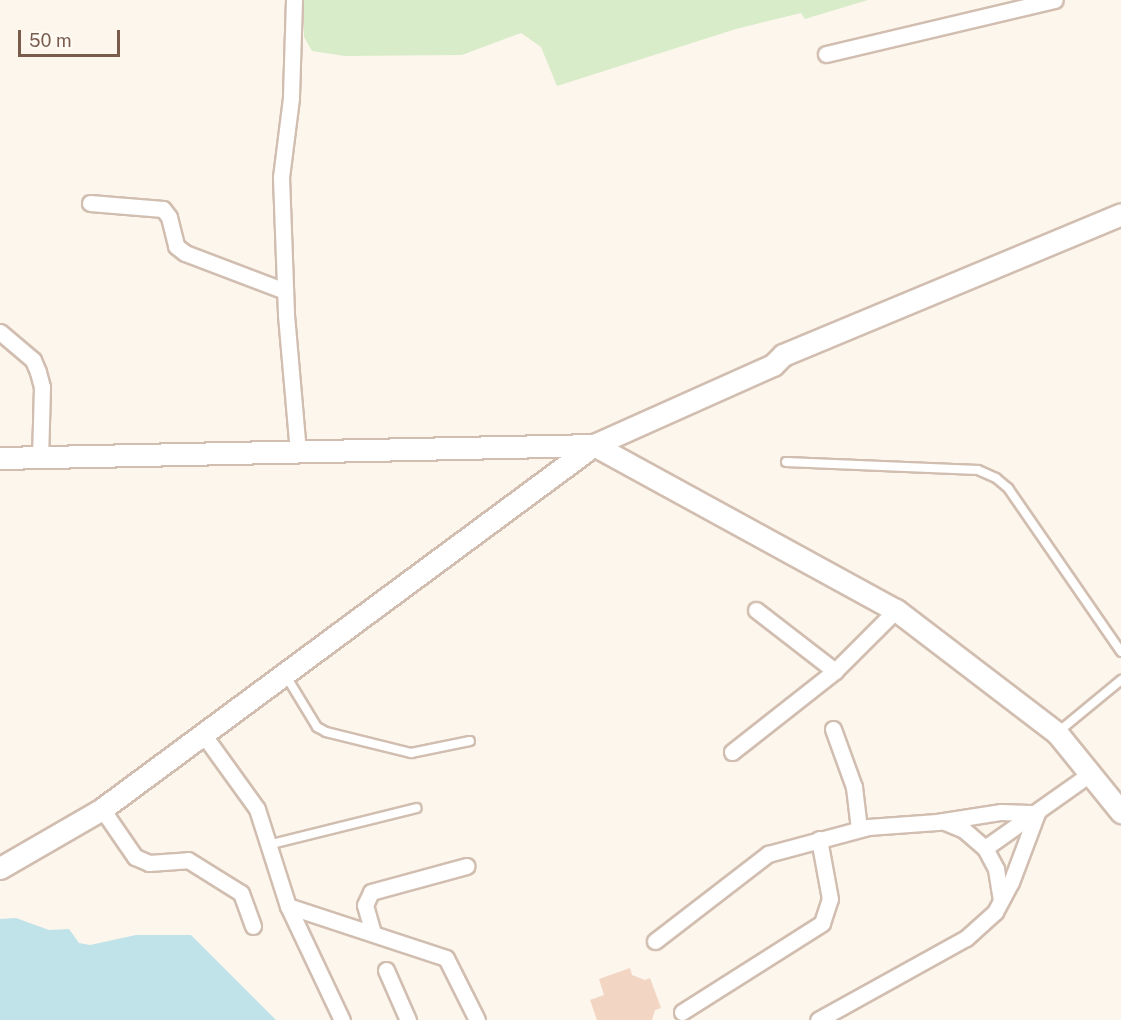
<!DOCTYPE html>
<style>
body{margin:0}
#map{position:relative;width:1121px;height:1020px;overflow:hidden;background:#fdf6ec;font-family:"Public Sans",sans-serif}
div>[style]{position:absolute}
.green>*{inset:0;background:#d8ecc9}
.water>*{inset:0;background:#bfe3e8}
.building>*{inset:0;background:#f3d5c3}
.roads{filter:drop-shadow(2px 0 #d1beb0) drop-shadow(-2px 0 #d1beb0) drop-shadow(0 2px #d1beb0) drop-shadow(0 -2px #d1beb0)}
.lane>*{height:8px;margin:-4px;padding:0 4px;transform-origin:4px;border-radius:4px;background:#fff}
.street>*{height:15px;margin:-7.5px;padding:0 7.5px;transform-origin:7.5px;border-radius:7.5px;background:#fff}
.secondary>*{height:21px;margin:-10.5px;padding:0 10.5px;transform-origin:10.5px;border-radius:10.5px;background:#fff}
span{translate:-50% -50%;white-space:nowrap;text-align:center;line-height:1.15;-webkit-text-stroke:4.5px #fffaf3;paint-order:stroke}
.scale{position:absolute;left:18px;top:30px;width:102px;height:27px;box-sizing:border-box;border:3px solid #7a5c4d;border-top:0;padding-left:8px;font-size:18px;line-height:21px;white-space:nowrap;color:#7a5c4d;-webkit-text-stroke:4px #fffaf3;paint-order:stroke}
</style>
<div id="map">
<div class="green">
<div style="clip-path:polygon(304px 0,868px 0,805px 19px,801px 13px,736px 29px,557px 86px,541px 47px,521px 33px,462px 55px,345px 56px,312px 51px,304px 37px)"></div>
</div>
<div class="water">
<div style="clip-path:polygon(16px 918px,49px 930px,69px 929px,79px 943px,90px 945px,136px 935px,191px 935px,276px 1020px,0 1020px,0 919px)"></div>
</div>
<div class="building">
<div style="clip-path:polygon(630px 968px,632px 975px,645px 980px,650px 978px,661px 1008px,655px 1010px,652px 1020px,597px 1020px,590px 1000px,604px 995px,599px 979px)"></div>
</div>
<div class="roads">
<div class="lane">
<div style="left:786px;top:462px;width:192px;rotate:2.4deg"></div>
<div style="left:978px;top:470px;width:20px;rotate:24deg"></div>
<div style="left:996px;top:478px;width:16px;rotate:40deg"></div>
<div style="left:1008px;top:488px;width:199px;rotate:55.4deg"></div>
<div style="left:286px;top:676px;width:60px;rotate:58.7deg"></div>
<div style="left:317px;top:727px;width:10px;rotate:29deg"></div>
<div style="left:326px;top:732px;width:88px;rotate:13.9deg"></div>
<div style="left:411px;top:753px;width:60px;rotate:-11.5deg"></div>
<div style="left:1058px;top:732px;width:82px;rotate:-39.5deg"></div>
<div style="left:268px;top:845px;width:153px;rotate:-14deg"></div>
</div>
<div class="street">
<div style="left:294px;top:0;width:98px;rotate:91.8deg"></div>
<div style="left:291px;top:98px;width:80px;rotate:97.2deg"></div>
<div style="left:281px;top:177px;width:138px;rotate:87.9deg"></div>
<div style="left:286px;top:315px;width:139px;rotate:85deg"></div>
<div style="left:826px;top:54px;width:235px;rotate:-13.3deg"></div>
<div style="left:90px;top:203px;width:73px;rotate:4.7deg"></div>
<div style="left:163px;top:209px;width:10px;rotate:53deg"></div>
<div style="left:169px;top:217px;width:30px;rotate:76deg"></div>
<div style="left:176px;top:246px;width:11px;rotate:38deg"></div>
<div style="left:185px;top:253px;width:107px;rotate:20.8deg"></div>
<div style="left:0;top:332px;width:43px;rotate:40.3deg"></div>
<div style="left:33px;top:360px;width:13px;rotate:67deg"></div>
<div style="left:38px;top:372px;width:16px;rotate:75deg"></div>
<div style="left:42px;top:387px;width:71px;rotate:91.6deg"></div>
<div style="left:756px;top:610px;width:100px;rotate:37.7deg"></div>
<div style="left:833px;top:729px;width:62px;rotate:70.1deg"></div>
<div style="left:854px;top:787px;width:42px;rotate:83.2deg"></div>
<div style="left:203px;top:734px;width:92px;rotate:54.2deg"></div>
<div style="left:257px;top:809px;width:102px;rotate:72.3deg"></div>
<div style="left:288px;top:906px;width:126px;rotate:64.7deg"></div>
<div style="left:732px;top:752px;width:131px;rotate:-38.2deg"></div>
<div style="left:835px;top:671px;width:86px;rotate:-45deg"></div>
<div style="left:102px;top:809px;width:58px;rotate:55.5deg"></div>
<div style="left:135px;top:857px;width:15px;rotate:23deg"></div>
<div style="left:149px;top:863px;width:39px;rotate:-4deg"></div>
<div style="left:188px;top:860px;width:62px;rotate:31.9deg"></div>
<div style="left:241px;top:893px;width:35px;rotate:70deg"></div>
<div style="left:945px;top:822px;width:21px;rotate:23deg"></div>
<div style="left:964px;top:830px;width:28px;rotate:41deg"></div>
<div style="left:985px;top:848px;width:24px;rotate:62deg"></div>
<div style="left:996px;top:869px;width:30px;rotate:81deg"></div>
<div style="left:985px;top:848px;width:128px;rotate:-35.2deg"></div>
<div style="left:288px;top:906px;width:166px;rotate:18.2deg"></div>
<div style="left:446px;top:958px;width:69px;rotate:63.4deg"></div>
<div style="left:373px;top:933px;width:29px;rotate:-106deg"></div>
<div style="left:365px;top:905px;width:14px;rotate:-65deg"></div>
<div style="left:371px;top:892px;width:99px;rotate:-15.2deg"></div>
<div style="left:655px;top:941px;width:143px;rotate:-37.6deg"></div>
<div style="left:768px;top:854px;width:104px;rotate:-15.1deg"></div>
<div style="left:868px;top:827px;width:69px;rotate:-4.1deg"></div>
<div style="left:937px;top:822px;width:65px;rotate:-8.9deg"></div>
<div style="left:1001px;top:812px;width:36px;rotate:2deg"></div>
<div style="left:1037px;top:813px;width:74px;rotate:110.6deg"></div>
<div style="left:1011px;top:882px;width:34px;rotate:118deg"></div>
<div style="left:995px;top:912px;width:39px;rotate:138deg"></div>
<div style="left:966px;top:938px;width:169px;rotate:151deg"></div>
<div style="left:386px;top:970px;width:55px;rotate:66.3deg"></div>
<div style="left:682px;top:1012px;width:166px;rotate:-32.4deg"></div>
<div style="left:822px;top:923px;width:25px;rotate:-72deg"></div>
<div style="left:830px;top:899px;width:61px;rotate:-100.4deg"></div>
</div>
<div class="secondary">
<div style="left:0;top:458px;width:594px;rotate:-1.25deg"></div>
<div style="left:594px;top:445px;width:344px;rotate:28.7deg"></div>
<div style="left:896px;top:610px;width:203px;rotate:37.4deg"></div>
<div style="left:1057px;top:733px;width:102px;rotate:51deg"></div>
<div style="left:0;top:868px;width:118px;rotate:-30deg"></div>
<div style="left:102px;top:809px;width:612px;rotate:-36.5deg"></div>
<div style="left:594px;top:445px;width:196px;rotate:-24.1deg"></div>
<div style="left:773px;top:365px;width:14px;rotate:-45deg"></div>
<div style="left:783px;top:355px;width:366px;rotate:-22.6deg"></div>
</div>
</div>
<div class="scale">50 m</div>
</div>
